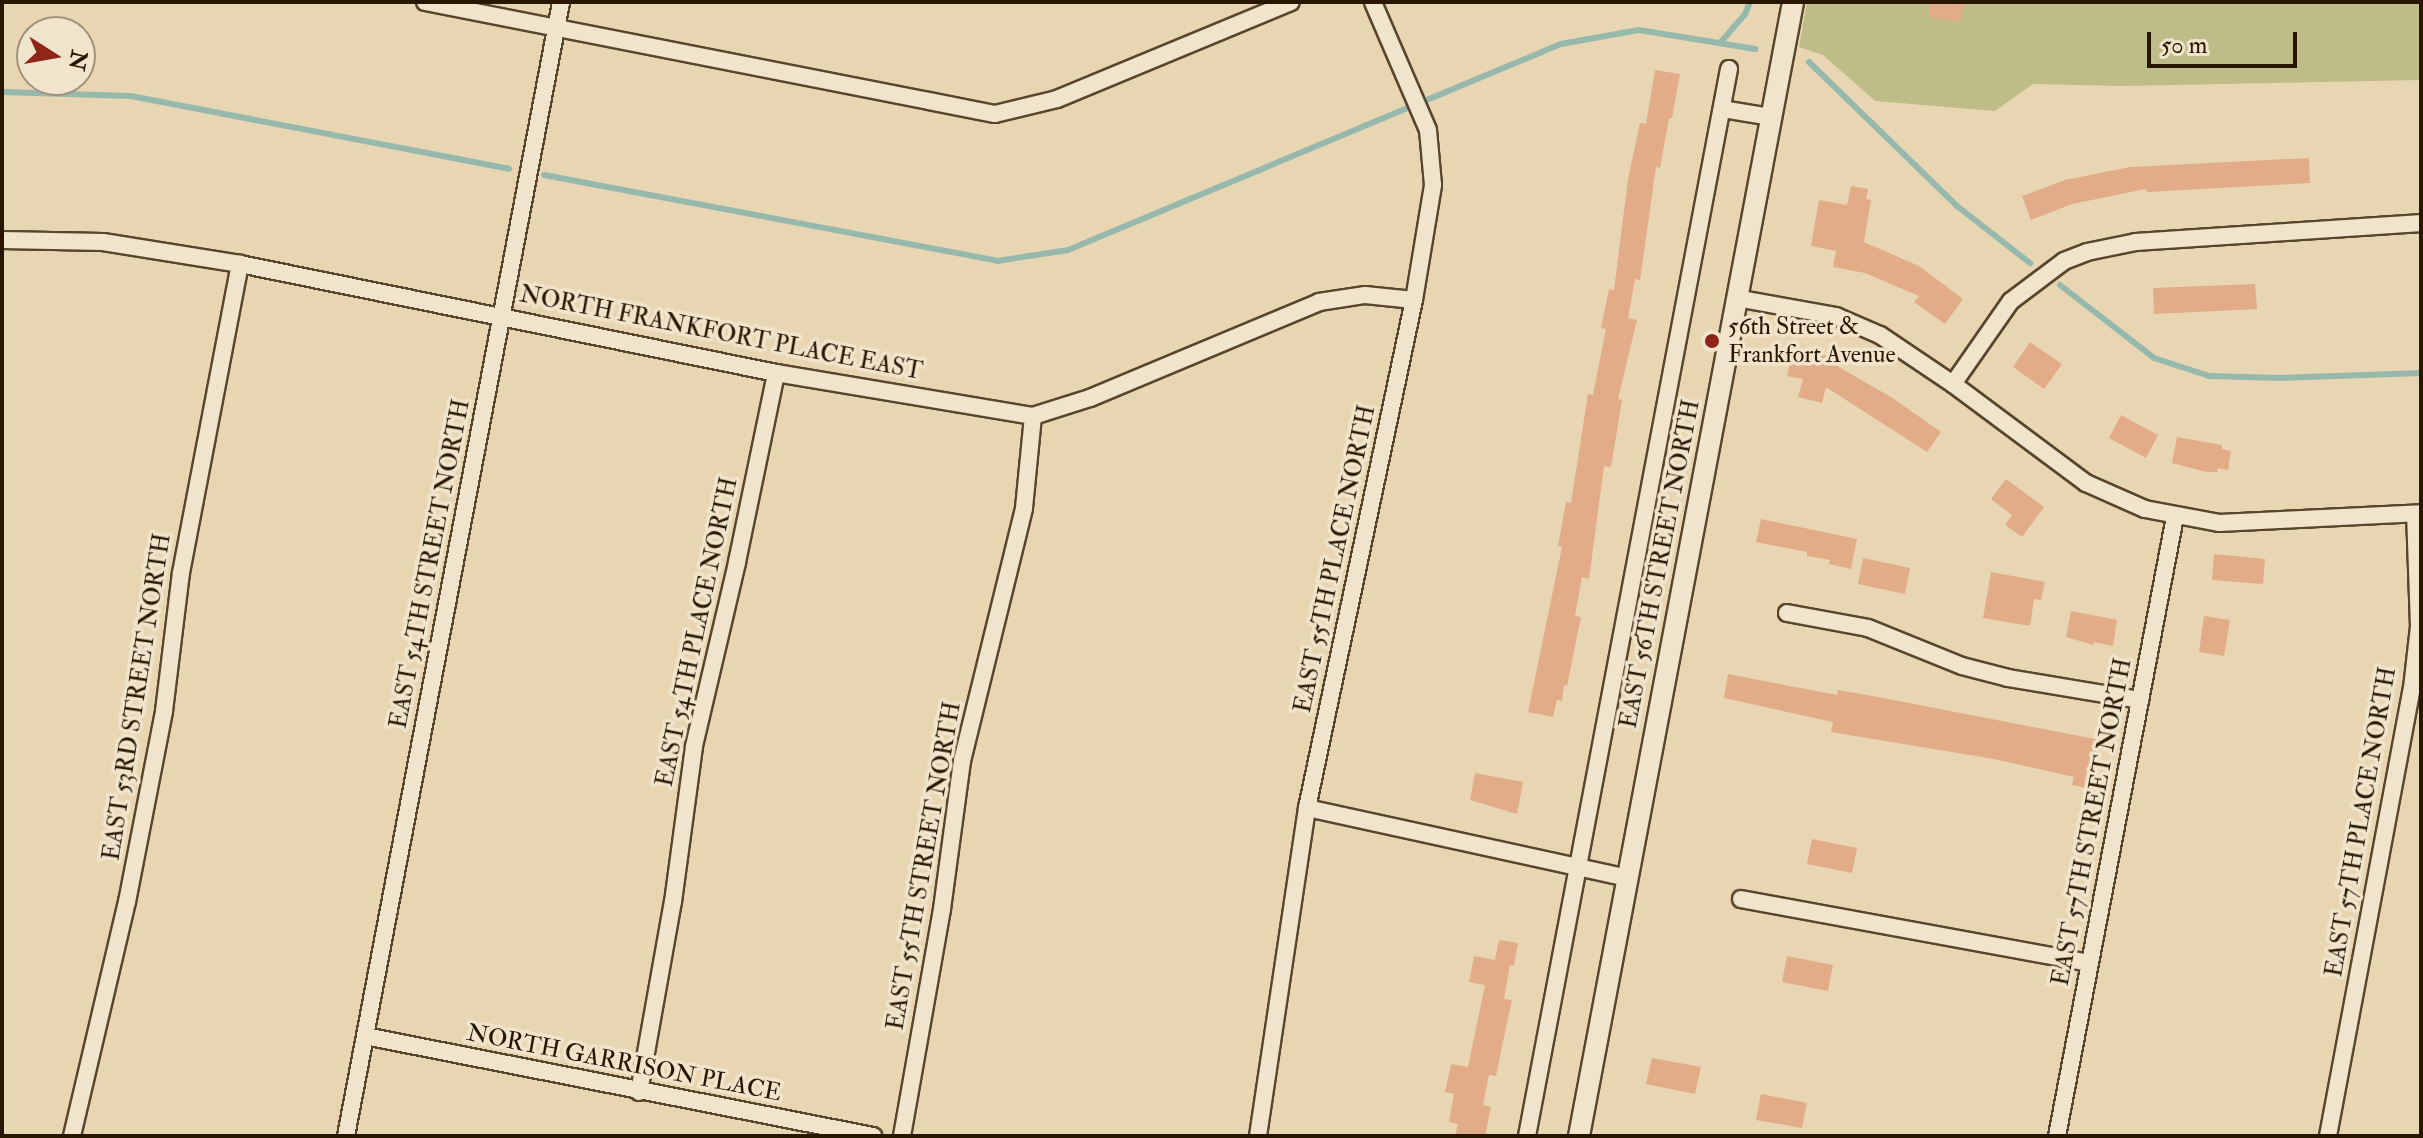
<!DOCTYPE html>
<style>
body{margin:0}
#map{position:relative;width:2423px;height:1138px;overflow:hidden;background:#e8d6b2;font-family:"IM FELL Double Pica",serif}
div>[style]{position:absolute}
.green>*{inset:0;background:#bebc87}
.stream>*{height:6px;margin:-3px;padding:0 3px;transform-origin:3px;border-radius:3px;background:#97b9ad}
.building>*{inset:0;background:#e1ac87}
.roads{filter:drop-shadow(2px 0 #58462c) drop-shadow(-2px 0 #58462c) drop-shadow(0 2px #58462c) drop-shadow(0 -2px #58462c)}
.minor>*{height:16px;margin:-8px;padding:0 8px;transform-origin:8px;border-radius:8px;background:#f0e4cd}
.tertiary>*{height:20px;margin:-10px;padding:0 10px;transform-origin:10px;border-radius:10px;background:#f0e4cd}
.dots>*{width:22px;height:22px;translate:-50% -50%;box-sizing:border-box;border:4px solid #f0e4cd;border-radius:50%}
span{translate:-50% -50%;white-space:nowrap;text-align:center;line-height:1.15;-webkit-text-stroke:7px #f0e4cd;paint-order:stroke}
.poi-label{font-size:24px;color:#281600}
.left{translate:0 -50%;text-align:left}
.street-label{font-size:24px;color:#281600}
.frame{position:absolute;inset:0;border:4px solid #281600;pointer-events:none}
.north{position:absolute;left:16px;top:16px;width:80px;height:80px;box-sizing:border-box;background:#f0e4cd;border:2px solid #a0927b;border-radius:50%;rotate:101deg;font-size:22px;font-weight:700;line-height:32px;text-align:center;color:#281600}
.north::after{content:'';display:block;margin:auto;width:28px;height:36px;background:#8f2418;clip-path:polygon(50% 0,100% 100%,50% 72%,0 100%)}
.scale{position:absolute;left:2147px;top:32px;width:150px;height:36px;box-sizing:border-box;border:4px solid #281600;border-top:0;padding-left:10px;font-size:24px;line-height:28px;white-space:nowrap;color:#281600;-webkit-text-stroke:6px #f0e4cd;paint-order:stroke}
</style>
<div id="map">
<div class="green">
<div style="clip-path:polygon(1807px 2px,2421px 2px,2421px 80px,2120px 86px,2033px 84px,1995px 111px,1875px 101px,1823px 55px,1799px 47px)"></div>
</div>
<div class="stream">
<div style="left:1720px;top:43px;width:38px;rotate:-49deg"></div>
<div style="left:1745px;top:14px;width:13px;rotate:-67deg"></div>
<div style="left:1809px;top:62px;width:206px;rotate:44.2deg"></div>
<div style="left:1957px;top:206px;width:93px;rotate:38deg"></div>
<div style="left:2px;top:92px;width:129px;rotate:1.8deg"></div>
<div style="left:131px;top:96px;width:385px;rotate:10.9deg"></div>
<div style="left:544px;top:175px;width:461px;rotate:10.7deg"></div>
<div style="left:997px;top:261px;width:72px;rotate:-8.8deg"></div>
<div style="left:1068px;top:250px;width:534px;rotate:-22.68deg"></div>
<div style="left:1561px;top:44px;width:79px;rotate:-10.2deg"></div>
<div style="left:1639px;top:30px;width:118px;rotate:9.3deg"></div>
<div style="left:2060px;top:285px;width:119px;rotate:37.8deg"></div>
<div style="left:2154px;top:358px;width:58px;rotate:18.1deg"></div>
<div style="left:2209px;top:376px;width:71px;rotate:1.6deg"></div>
<div style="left:2280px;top:378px;width:141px;rotate:-2deg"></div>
</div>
<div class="building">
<div style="clip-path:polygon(1931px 2px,1964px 2px,1960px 22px,1929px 17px)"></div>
<div style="clip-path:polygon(1655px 70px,1680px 74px,1672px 118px,1669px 118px,1660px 168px,1656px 167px,1640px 280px,1635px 279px,1628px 318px,1637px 320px,1618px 399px,1622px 400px,1611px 467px,1604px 466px,1589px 579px,1582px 577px,1575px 616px,1581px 617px,1567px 686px,1564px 685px,1562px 701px,1557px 700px,1553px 717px,1528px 712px,1562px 547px,1558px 546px,1566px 502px,1571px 503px,1588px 394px,1593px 395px,1606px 329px,1601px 328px,1609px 289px,1614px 290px,1628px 179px,1640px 123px,1646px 124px)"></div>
<div style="clip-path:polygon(2309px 158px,2310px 183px,2147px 192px,2146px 189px,2072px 204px,2031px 220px,2022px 196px,2065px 180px,2130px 167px)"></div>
<div style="clip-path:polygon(1851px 186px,1868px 189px,1866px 199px,1871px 200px,1864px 242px,1919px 266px,1963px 299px,1945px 324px,1914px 302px,1919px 296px,1865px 273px,1833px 267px,1836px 251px,1811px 246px,1819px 200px,1847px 205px)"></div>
<div style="clip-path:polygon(2255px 284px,2257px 309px,2154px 314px,2153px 288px)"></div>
<div style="clip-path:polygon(2030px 342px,2062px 364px,2044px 389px,2013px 367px)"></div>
<div style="clip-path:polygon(1809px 352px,1829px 356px,1828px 361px,1891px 397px,1941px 432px,1927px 452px,1826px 387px,1822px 403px,1798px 397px,1803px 379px,1787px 376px,1792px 353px,1808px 357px)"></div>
<div style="clip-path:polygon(2121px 415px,2158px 435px,2146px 458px,2109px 438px)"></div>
<div style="clip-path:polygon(2177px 437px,2222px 445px,2222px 449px,2231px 451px,2228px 470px,2218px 468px,2217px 472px,2206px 472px,2172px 463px)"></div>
<div style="clip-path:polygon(2006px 479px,2044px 507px,2022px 537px,2005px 525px,2012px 515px,1991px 499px)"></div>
<div style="clip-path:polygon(1761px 519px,1857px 539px,1851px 569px,1829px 564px,1830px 560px,1807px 556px,1807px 552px,1756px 542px)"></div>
<div style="clip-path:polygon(2214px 554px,2265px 559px,2263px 584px,2212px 580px)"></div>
<div style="clip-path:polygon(1863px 558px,1910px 568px,1905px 594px,1858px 584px)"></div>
<div style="clip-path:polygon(1991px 572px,2045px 582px,2041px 600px,2034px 599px,2030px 626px,1983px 618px)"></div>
<div style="clip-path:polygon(2071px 611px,2117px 620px,2113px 646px,2094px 642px,2094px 645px,2066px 637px)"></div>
<div style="clip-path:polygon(2204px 616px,2230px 620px,2224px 656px,2199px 652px)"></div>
<div style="clip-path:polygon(1728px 674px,1837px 695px,1838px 690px,1883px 698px,2100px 740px,2091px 789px,2072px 785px,2074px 777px,1994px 759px,1831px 732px,1833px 722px,1724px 698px)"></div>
<div style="clip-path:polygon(1475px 773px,1523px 782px,1517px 814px,1470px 800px)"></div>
<div style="clip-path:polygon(1812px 839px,1857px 848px,1852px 873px,1807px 864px)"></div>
<div style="clip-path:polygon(1499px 940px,1518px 943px,1514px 966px,1510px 965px,1504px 999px,1512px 1000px,1502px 1046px,1496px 1076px,1489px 1075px,1483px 1105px,1491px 1107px,1485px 1136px,1455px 1136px,1458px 1124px,1449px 1122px,1454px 1094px,1445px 1092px,1451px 1064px,1468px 1067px,1485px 985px,1469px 982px,1474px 956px,1495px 960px)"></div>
<div style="clip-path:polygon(1787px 956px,1833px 965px,1828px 991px,1782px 982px)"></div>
<div style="clip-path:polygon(1652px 1058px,1701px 1067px,1695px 1094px,1646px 1084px)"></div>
<div style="clip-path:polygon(1761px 1094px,1807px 1103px,1802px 1128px,1756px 1120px)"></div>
</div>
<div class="roads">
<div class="minor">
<div style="left:425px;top:2px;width:581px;rotate:11.12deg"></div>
<div style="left:995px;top:114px;width:64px;rotate:-13.6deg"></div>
<div style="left:1057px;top:99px;width:253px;rotate:-22.5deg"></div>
<div style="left:1722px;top:109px;width:50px;rotate:9.3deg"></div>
<div style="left:2px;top:240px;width:101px;rotate:1.1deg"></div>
<div style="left:103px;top:242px;width:139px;rotate:9.1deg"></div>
<div style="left:240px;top:264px;width:547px;rotate:11.49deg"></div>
<div style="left:776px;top:373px;width:261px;rotate:9.5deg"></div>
<div style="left:1033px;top:416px;width:60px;rotate:-17.5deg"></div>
<div style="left:1090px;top:398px;width:248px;rotate:-22.7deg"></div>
<div style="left:1319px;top:302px;width:47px;rotate:-8.7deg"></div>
<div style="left:1365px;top:295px;width:49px;rotate:5.8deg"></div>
<div style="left:1736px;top:298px;width:102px;rotate:10.2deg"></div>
<div style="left:1836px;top:316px;width:48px;rotate:23.4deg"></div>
<div style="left:1880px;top:335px;width:88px;rotate:33.9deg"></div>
<div style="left:1953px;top:384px;width:166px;rotate:36.7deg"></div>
<div style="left:2086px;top:483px;width:64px;rotate:23.8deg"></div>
<div style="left:2145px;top:509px;width:75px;rotate:10.7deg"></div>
<div style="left:2219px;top:523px;width:202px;rotate:-2.8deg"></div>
<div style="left:1953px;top:384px;width:101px;rotate:-55.1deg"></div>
<div style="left:2011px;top:301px;width:66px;rotate:-37deg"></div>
<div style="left:2064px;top:261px;width:25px;rotate:-21deg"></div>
<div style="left:2087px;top:252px;width:50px;rotate:-11.5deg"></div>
<div style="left:2136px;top:242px;width:286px;rotate:-3.8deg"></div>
<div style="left:1787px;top:613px;width:82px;rotate:10.5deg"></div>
<div style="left:1868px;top:628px;width:101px;rotate:22deg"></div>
<div style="left:1962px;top:666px;width:48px;rotate:14.6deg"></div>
<div style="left:2008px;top:678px;width:134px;rotate:9.5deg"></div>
<div style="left:1307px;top:808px;width:328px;rotate:12.3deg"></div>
<div style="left:1741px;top:899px;width:354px;rotate:10.4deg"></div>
<div style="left:365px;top:1036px;width:518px;rotate:11.14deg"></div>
<div style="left:639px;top:1092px;width:193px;rotate:-79.9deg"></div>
<div style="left:673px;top:902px;width:157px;rotate:-82.3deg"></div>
<div style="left:694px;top:746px;width:189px;rotate:-76.8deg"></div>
<div style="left:737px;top:562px;width:193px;rotate:-78.3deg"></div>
<div style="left:72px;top:1136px;width:240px;rotate:-76.8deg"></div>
<div style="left:127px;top:902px;width:195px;rotate:-79deg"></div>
<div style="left:164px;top:711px;width:139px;rotate:-83deg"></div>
<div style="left:181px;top:573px;width:315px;rotate:-79.2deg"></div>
<div style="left:346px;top:1136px;width:1154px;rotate:-79.26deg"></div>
<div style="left:902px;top:1136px;width:230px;rotate:-80deg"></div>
<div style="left:942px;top:909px;width:149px;rotate:-82.3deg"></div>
<div style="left:962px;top:761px;width:260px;rotate:-76.2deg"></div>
<div style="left:1024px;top:508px;width:92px;rotate:-84.4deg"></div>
<div style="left:1258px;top:1136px;width:332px;rotate:-81.5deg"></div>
<div style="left:1307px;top:808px;width:519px;rotate:-78.11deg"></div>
<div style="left:1414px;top:300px;width:117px;rotate:-80.6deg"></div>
<div style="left:1433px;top:185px;width:55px;rotate:-95.2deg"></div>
<div style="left:1428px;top:130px;width:139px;rotate:-113.3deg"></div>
<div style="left:1527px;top:1136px;width:1086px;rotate:-79.28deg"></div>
<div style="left:2057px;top:1136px;width:630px;rotate:-79.21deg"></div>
<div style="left:2328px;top:1136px;width:456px;rotate:-79.4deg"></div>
<div style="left:2412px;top:688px;width:61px;rotate:-83.5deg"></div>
<div style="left:2419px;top:627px;width:113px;rotate:-92deg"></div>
</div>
<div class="tertiary">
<div style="left:1579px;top:1136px;width:1154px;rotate:-79.31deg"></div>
</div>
</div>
<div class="dots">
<div style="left:1712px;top:341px;background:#8f2418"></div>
</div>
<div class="poi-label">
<span class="left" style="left:1728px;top:341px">56th Street &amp;<br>Frankfort Avenue</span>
</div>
<div class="street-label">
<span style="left:721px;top:333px;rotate:11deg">NORTH FRANKFORT PLACE EAST</span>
<span style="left:1335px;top:559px;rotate:-78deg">EAST 55TH PLACE NORTH</span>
<span style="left:430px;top:564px;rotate:-79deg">EAST 54TH STREET NORTH</span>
<span style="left:1660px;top:564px;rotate:-79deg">EAST 56TH STREET NORTH</span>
<span style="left:697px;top:632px;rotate:-78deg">EAST 54TH PLACE NORTH</span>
<span style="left:137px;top:697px;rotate:-81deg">EAST 53RD STREET NORTH</span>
<span style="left:2092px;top:822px;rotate:-79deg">EAST 57TH STREET NORTH</span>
<span style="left:2361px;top:822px;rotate:-80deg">EAST 57TH PLACE NORTH</span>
<span style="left:924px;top:866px;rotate:-80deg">EAST 55TH STREET NORTH</span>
<span style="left:624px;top:1063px;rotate:11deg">NORTH GARRISON PLACE</span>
</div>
<div class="frame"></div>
<div class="north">N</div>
<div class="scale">50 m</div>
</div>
